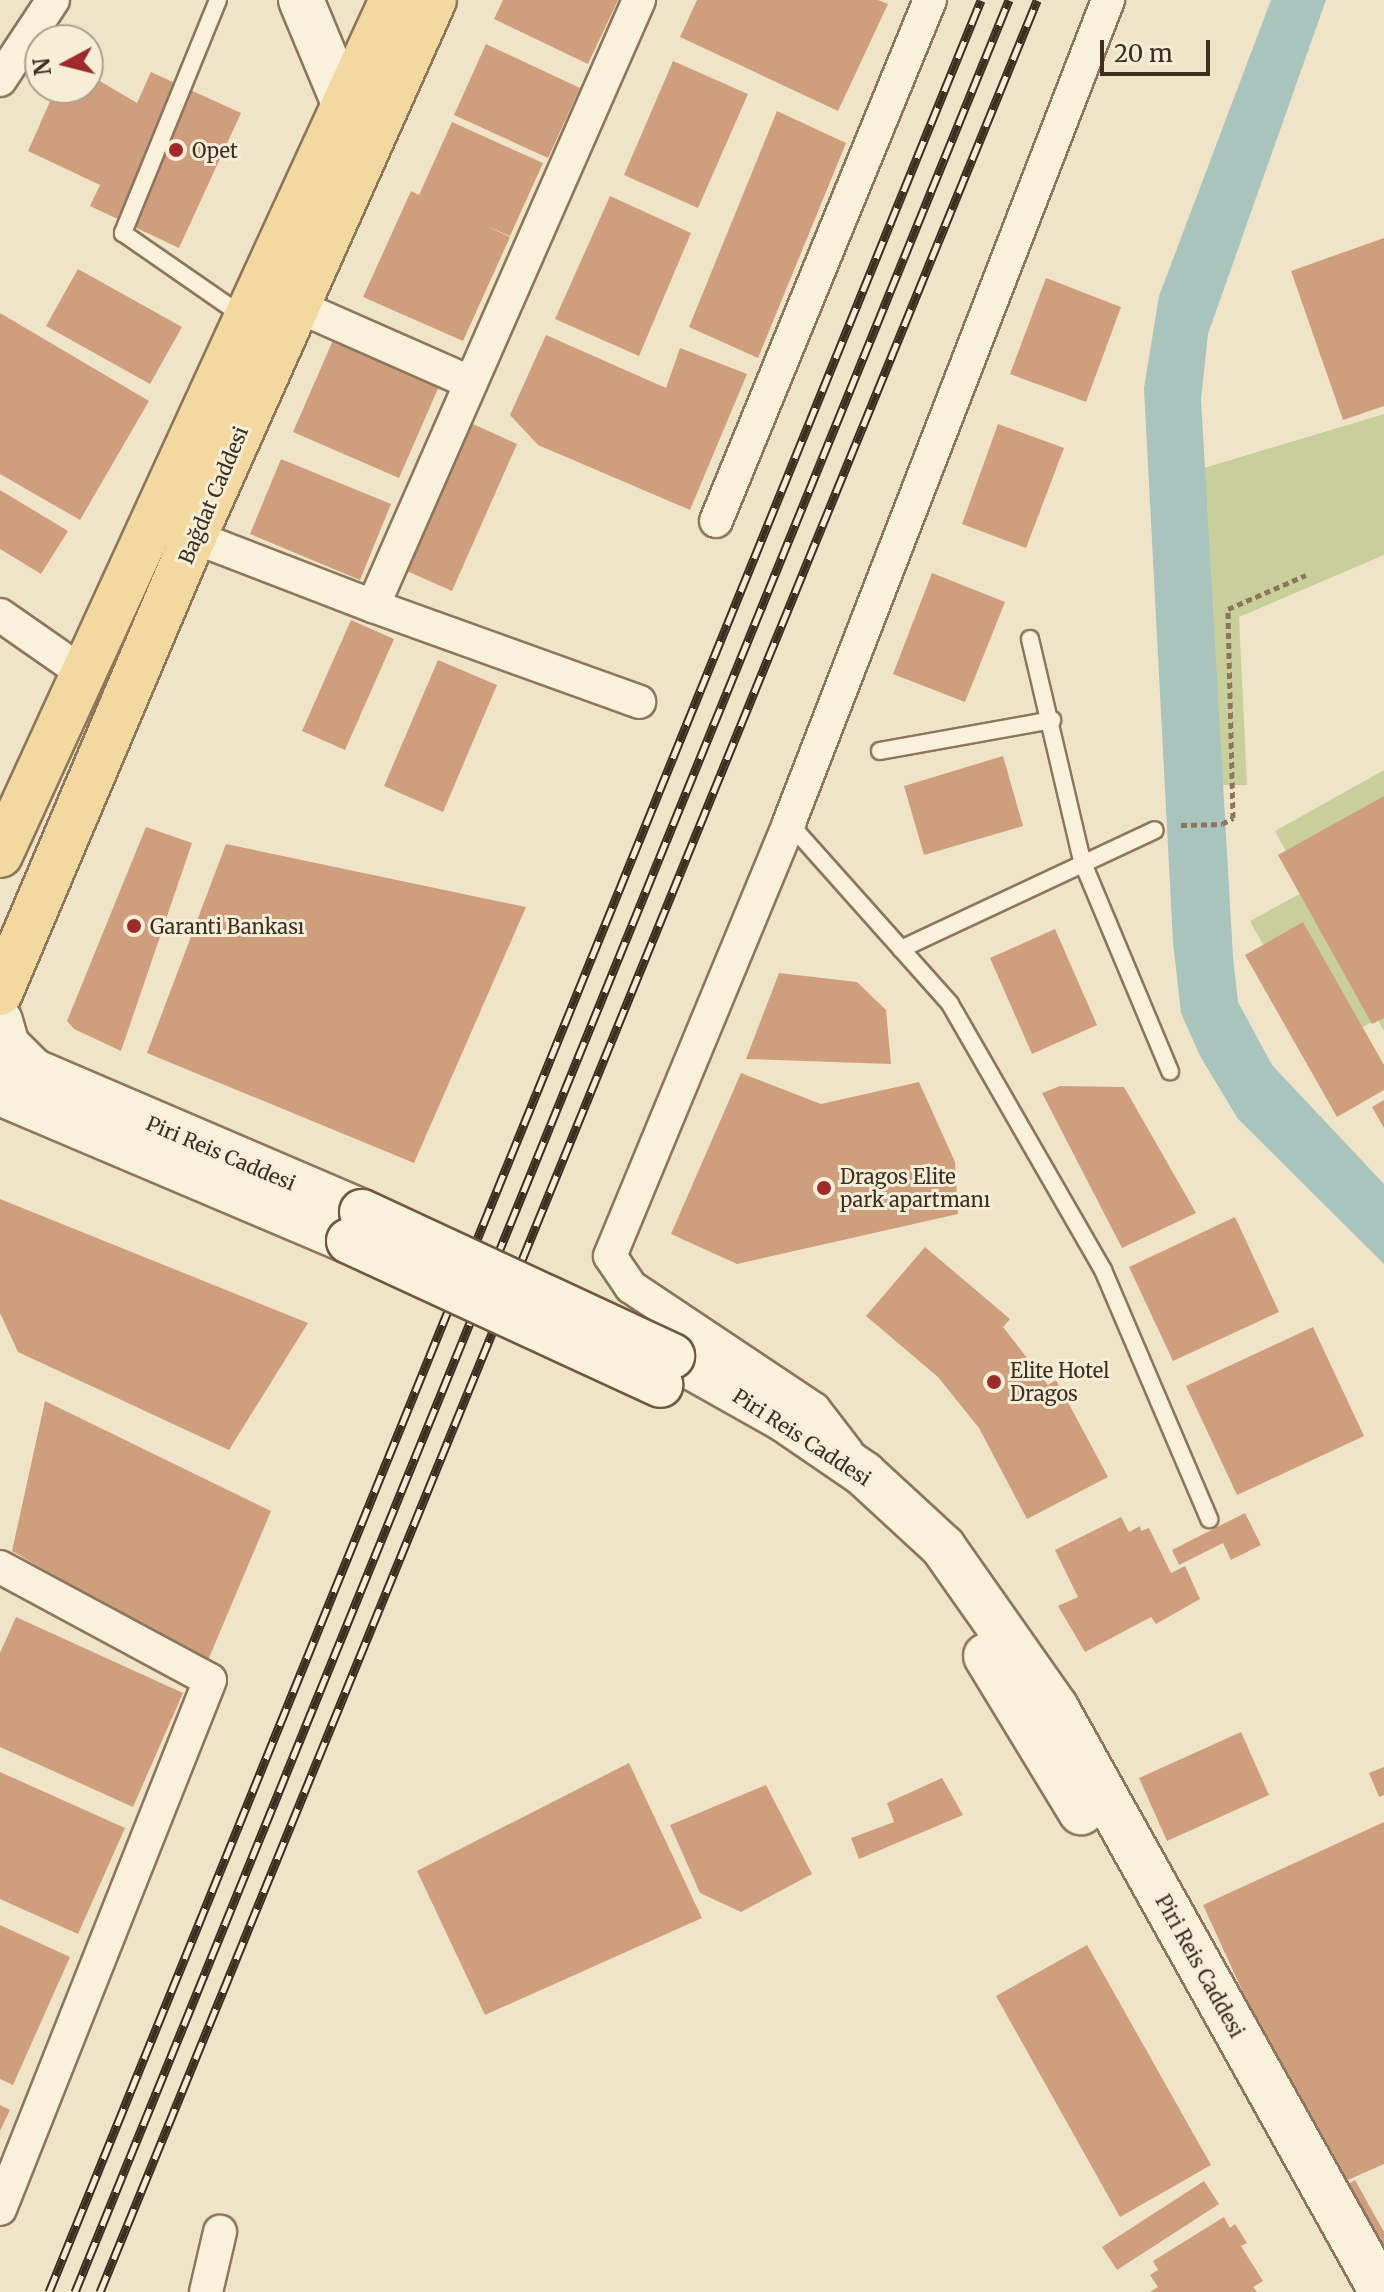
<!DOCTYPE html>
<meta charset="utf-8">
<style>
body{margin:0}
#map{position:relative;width:1384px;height:2292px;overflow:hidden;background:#f0e4c8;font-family:Merriweather,serif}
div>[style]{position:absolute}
.green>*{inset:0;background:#c9cf9b}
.water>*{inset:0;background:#a9c4bc}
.building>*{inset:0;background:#cf9f7d}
.path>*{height:5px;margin-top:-2.5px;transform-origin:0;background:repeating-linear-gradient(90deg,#8d765c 0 6px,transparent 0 10px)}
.roads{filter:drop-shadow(2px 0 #8d765c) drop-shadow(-2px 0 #8d765c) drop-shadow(0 2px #8d765c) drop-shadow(0 -2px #8d765c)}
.lane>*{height:16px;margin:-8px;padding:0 8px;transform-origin:8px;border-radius:8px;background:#faf1dc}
.street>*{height:32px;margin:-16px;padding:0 16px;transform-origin:16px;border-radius:16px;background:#faf1dc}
.secondary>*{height:44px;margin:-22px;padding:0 22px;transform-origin:22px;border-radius:22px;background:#faf1dc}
.primary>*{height:44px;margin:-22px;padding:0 22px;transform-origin:22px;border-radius:22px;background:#f3d9a0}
.rail>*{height:9px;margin-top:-4.5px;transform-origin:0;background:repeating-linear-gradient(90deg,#f7eed8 0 18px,#3d2e20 0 36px);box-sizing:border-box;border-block:2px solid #3d2e20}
.bridges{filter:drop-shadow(2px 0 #6f573f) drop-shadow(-2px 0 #6f573f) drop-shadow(0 2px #6f573f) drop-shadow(0 -2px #6f573f)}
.secondary-bridge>*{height:44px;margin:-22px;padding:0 22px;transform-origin:22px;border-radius:22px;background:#faf1dc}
.dots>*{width:22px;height:22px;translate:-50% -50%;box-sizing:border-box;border:4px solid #f7eed8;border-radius:50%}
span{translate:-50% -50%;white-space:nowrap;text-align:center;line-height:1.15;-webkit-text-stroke:6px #f7eed8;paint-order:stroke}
.poi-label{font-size:20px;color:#3d2e20}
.left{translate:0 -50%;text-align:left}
.street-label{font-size:20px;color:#3d2e20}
.north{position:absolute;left:24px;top:24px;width:80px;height:80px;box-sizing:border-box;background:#f7eed8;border:2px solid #ada18e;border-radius:50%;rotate:263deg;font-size:22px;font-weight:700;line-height:32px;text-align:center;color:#3d2e20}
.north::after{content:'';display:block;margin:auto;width:28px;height:36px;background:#9e2a2b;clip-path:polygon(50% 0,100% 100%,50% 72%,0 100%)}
.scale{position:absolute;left:1100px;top:40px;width:110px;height:36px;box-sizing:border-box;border:4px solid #3d2e20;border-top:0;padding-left:10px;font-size:24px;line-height:28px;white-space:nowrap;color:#3d2e20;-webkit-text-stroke:6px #f7eed8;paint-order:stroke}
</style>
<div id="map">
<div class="green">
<div style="clip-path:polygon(1384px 414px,1384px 555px,1239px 617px,1247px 785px,1221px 785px,1204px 468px)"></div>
<div style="clip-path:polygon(1384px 770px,1384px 1031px,1377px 1019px,1321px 1050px,1250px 921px,1307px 890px,1275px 831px)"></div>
</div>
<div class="water">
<div style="clip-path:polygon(1271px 0,1326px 0,1208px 334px,1201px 399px,1233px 957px,1238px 1002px,1272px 1065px,1384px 1184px,1384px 1264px,1238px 1119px,1200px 1056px,1181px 1013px,1173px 942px,1144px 388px,1159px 296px)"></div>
</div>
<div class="building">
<div style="clip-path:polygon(503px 0,618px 0,588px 64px,494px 19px)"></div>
<div style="clip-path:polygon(697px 0,878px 0,888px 4px,838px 111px,680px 37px)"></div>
<div style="clip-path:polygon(486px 44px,580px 88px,548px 158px,454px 115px)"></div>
<div style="clip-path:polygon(673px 61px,748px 94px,698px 208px,624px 175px)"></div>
<div style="clip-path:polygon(151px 72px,241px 113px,179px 248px,90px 206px,100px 185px,28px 151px,56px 88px,88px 88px,88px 74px,137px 103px)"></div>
<div style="clip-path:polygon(777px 111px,846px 143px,758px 358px,689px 327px)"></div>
<div style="clip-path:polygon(452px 122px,543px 163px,510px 236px,484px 225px,510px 237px,463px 341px,363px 297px,411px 191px,419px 195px)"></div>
<div style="clip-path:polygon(610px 196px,691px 233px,639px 356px,555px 319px)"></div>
<div style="clip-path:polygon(1384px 238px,1384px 406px,1343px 420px,1291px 271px)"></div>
<div style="clip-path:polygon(78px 269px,182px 327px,150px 384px,46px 326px)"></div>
<div style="clip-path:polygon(1046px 278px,1121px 307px,1086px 402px,1010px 374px)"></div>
<div style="clip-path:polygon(0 313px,149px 401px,80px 520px,0 474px)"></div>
<div style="clip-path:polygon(546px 335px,666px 388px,680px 348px,747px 374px,690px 510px,538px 445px,510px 415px)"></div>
<div style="clip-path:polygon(334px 338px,440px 384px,399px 478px,293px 432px)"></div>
<div style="clip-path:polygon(466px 421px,517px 444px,452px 591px,400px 568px)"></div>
<div style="clip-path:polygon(998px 424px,1064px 448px,1026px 548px,962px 524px)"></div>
<div style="clip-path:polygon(281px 459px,391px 504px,360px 580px,250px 534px)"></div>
<div style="clip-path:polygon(0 490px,68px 531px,41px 574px,0 549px)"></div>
<div style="clip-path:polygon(932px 573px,1005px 602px,965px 702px,893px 674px)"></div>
<div style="clip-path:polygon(351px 620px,394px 639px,345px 750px,302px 731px)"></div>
<div style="clip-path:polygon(438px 660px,497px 685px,443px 812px,384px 786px)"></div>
<div style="clip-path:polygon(1003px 756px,1023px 826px,924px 855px,904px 786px)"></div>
<div style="clip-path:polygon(1384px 796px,1384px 1018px,1372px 1024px,1278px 855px)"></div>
<div style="clip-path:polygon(146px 827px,192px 843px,121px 1051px,74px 1029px,67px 1021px)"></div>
<div style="clip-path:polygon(226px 844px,526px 907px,414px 1163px,147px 1053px)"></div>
<div style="clip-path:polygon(1303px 922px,1384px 1065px,1384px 1090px,1337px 1117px,1245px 955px)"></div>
<div style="clip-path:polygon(1055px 929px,1097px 1025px,1032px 1054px,990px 958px)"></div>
<div style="clip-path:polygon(779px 973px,857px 982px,886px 1010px,891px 1064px,746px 1059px)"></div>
<div style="clip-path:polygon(741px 1073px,821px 1104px,919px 1082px,955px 1162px,958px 1214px,737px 1264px,671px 1234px)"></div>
<div style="clip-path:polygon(1060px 1086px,1124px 1087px,1196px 1213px,1122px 1248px,1042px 1093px)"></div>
<div style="clip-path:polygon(1384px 1100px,1384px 1128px,1372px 1107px)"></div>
<div style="clip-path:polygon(0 1199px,308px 1323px,229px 1450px,18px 1352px,0 1313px)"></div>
<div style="clip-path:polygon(1235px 1217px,1279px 1312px,1173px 1361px,1129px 1267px)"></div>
<div style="clip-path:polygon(925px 1247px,1010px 1319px,1003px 1327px,1048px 1385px,1056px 1380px,1108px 1477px,1027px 1519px,979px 1428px,938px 1377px,866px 1316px)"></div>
<div style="clip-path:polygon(1313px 1327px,1364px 1436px,1237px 1495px,1186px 1386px)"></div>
<div style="clip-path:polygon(45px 1401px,271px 1511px,206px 1665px,12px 1551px)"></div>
<div style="clip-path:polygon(1245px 1513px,1261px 1545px,1231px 1560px,1223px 1543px,1179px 1565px,1172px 1550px)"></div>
<div style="clip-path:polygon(1121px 1517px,1129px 1532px,1140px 1526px,1141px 1531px,1149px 1528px,1171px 1573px,1185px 1566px,1200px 1599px,1156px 1624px,1151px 1617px,1085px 1652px,1058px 1606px,1078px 1597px,1055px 1550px)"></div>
<div style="clip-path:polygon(16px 1617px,183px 1693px,133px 1807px,0 1747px,0 1653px)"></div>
<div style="clip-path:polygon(1241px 1732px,1269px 1795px,1167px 1841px,1139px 1778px)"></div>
<div style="clip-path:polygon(629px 1763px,702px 1918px,485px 2015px,417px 1871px)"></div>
<div style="clip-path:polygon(1384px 1767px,1384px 1795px,1379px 1797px,1369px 1773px)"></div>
<div style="clip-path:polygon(0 1772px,125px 1828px,78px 1934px,0 1899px)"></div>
<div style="clip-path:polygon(942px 1778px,963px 1815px,859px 1859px,851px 1838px,894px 1822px,887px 1803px)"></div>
<div style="clip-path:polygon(766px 1785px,812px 1874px,741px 1912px,700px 1893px,670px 1825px)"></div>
<div style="clip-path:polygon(1384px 1822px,1384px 2164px,1332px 2187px,1203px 1905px)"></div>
<div style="clip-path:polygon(0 1925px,70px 1957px,13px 2085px,0 2079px)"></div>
<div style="clip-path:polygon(1087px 1945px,1211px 2165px,1120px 2217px,996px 1996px)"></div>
<div style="clip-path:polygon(0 2105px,10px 2110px,0 2131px)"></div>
<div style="clip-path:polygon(1355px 2180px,1384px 2232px,1384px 2258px,1331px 2194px)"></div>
<div style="clip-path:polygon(1204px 2181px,1219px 2204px,1117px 2270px,1102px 2247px)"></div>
<div style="clip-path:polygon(1224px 2217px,1230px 2228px,1235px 2224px,1247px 2243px,1241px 2246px,1263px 2281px,1253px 2287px,1257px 2292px,1150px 2292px,1158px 2287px,1150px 2275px,1158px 2270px,1153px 2261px)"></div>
</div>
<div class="path">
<div style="left:1181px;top:825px;width:41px;rotate:-1.4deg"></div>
<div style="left:1222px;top:824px;width:13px;rotate:-29deg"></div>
<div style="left:1233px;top:818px;width:209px;rotate:-91.4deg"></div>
<div style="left:1228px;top:609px;width:85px;rotate:-23.6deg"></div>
</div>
<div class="roads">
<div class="lane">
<div style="left:218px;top:0;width:252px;rotate:112.2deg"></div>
<div style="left:123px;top:233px;width:146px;rotate:34.7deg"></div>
<div style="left:1030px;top:639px;width:228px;rotate:76.8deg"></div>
<div style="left:1082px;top:861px;width:228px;rotate:67.3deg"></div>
<div style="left:880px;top:751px;width:175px;rotate:-10.2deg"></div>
<div style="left:789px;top:823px;width:242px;rotate:48.3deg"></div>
<div style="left:950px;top:1004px;width:307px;rotate:60.1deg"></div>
<div style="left:1103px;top:1270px;width:271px;rotate:66.9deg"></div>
<div style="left:901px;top:949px;width:280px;rotate:-25.1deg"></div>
</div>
<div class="street">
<div style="left:0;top:80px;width:96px;rotate:-56.5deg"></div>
<div style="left:295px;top:305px;width:188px;rotate:23.8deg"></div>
<div style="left:716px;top:521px;width:563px;rotate:-67.67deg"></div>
<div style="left:194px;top:537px;width:192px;rotate:21.1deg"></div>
<div style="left:373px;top:606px;width:662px;rotate:-66.3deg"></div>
<div style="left:373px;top:606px;width:283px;rotate:19.8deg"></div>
<div style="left:0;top:615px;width:101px;rotate:34.9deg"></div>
<div style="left:847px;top:1452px;width:54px;rotate:-127.5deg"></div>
<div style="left:814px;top:1409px;width:220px;rotate:-146.3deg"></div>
<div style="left:631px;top:1287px;width:37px;rotate:-124deg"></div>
<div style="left:610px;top:1256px;width:469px;rotate:-67.5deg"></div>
<div style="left:789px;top:823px;width:883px;rotate:-68.81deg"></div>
<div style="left:0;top:1567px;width:238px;rotate:28.3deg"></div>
<div style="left:210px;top:1680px;width:569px;rotate:111.65deg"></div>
<div style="left:206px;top:2292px;width:62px;rotate:-76.9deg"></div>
</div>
<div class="secondary">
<div style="left:301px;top:0;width:109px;rotate:67.4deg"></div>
<div style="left:0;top:1021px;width:25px;rotate:74deg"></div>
<div style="left:7px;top:1045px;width:37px;rotate:45deg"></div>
<div style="left:0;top:1065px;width:34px;rotate:10deg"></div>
<div style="left:33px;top:1071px;width:358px;rotate:23.2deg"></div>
<div style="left:0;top:1093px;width:379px;rotate:23deg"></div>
<div style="left:672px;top:1356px;width:129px;rotate:29.4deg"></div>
<div style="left:784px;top:1419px;width:97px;rotate:34.5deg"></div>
<div style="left:864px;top:1474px;width:108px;rotate:42.7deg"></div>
<div style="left:943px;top:1547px;width:197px;rotate:54.9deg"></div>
<div style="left:1056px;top:1708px;width:669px;rotate:60.83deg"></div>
<div style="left:986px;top:1656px;width:183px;rotate:58.7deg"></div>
</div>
<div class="primary">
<div style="left:0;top:855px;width:941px;rotate:-65.37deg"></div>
<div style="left:0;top:993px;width:496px;rotate:-67deg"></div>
<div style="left:194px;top:537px;width:588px;rotate:-65.92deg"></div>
</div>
</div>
<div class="rail">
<div style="left:49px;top:2292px;width:2474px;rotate:-67.87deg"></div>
<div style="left:75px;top:2292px;width:2475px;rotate:-67.83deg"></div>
<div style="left:100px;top:2292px;width:2476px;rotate:-67.76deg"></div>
</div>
<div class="bridges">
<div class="secondary-bridge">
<div style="left:362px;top:1212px;width:342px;rotate:24.9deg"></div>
<div style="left:349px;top:1241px;width:343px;rotate:24.8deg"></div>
</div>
</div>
<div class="dots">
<div style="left:176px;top:150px;background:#9e2a2b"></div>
<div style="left:134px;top:926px;background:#9e2a2b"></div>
<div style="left:824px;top:1188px;background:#9e2a2b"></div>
<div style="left:994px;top:1382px;background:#9e2a2b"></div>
</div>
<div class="poi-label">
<span class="left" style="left:192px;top:150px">Opet</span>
<span class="left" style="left:150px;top:926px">Garanti Bankası</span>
<span class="left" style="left:840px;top:1188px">Dragos Elite<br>park apartmanı</span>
<span class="left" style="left:1010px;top:1382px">Elite Hotel<br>Dragos</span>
</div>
<div class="street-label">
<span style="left:213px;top:495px;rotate:-67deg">Bağdat Caddesi</span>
<span style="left:221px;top:1153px;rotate:23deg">Piri Reis Caddesi</span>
<span style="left:802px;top:1437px;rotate:33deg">Piri Reis Caddesi</span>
<span style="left:1200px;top:1966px;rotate:61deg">Piri Reis Caddesi</span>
</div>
<div class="north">N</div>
<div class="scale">20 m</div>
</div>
